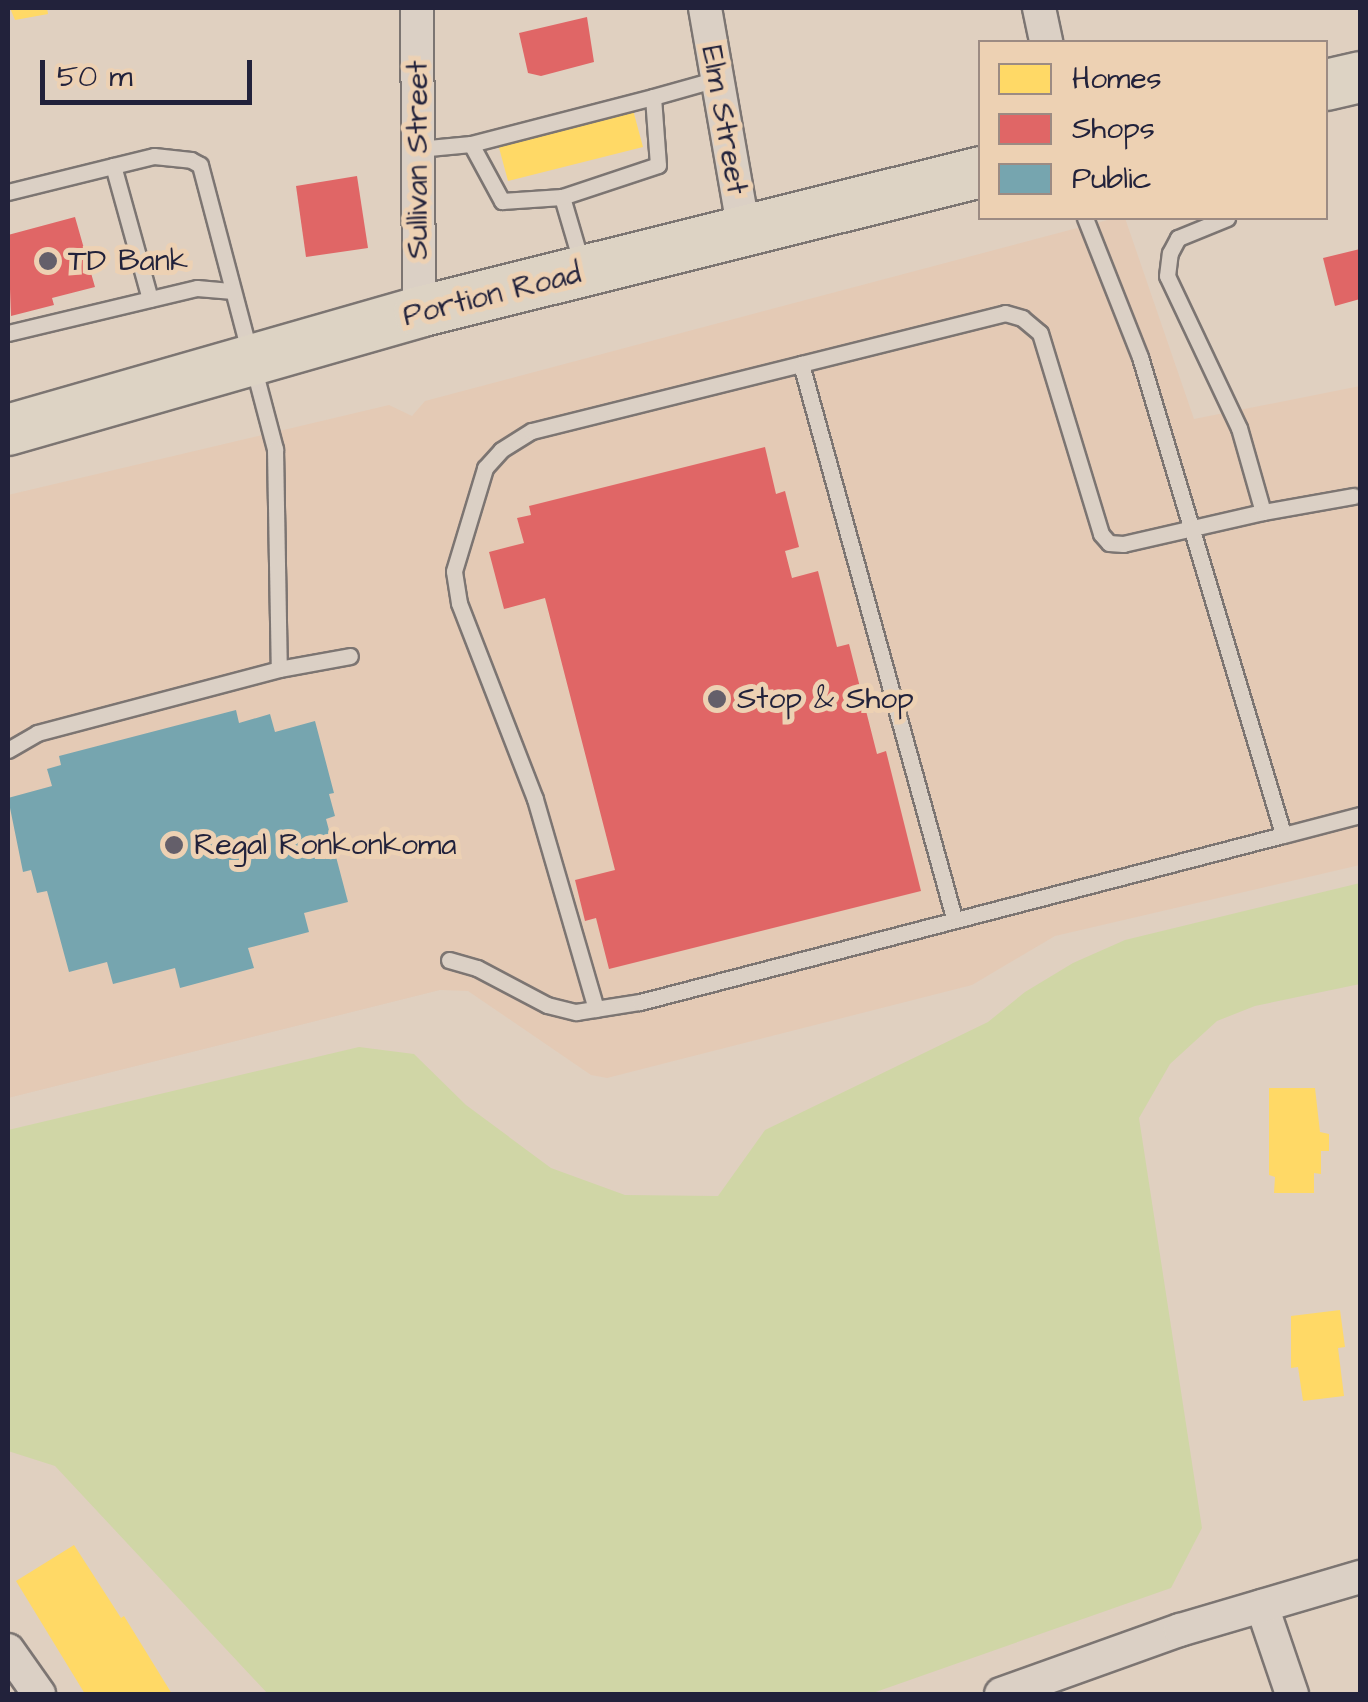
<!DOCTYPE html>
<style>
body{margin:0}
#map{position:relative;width:1368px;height:1702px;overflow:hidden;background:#e0d0c0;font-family:"Architects Daughter",sans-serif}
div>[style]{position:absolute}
.built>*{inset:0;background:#e4cab5}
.green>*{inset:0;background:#d0d6a6}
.homes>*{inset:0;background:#ffd966}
.shops>*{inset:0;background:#e06666}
.public>*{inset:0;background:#76a5af}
.roads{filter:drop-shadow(2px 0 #7c7572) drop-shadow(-2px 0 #7c7572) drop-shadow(0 2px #7c7572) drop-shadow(0 -2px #7c7572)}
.lane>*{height:15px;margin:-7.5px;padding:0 7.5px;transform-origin:7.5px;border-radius:7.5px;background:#dbd0c5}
.street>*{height:32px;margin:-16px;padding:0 16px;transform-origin:16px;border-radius:16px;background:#dbd0c5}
.primary>*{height:50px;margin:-25px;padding:0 25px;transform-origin:25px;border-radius:25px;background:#ddd3c4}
.dots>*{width:28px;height:28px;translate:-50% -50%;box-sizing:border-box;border:5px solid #edd1b3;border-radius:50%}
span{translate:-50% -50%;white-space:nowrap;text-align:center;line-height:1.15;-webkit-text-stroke:10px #edd1b3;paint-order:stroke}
.street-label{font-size:30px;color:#22223b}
.poi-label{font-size:30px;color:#22223b}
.left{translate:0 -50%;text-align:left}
.frame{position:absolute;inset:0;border:10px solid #22223b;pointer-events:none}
.legend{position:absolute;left:978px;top:40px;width:350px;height:180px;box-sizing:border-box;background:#edd1b3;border:2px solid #9c8b83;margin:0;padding:12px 18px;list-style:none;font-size:30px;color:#22223b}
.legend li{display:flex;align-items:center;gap:20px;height:50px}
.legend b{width:50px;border:2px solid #9c8b83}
.scale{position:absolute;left:40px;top:60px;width:212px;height:45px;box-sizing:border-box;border:5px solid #22223b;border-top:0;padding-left:12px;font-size:30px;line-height:35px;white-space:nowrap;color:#22223b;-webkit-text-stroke:8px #edd1b3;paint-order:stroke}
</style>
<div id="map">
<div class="built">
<div style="clip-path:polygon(1115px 218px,1125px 218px,1194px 419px,1360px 386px,1360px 865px,1055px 936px,972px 985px,607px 1078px,591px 1075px,468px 991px,440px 990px,8px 1098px,8px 495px,389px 405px,412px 416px,425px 401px)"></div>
</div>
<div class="green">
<div style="clip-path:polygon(1360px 883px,1360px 984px,1255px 1006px,1217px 1021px,1170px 1064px,1139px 1118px,1202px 1528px,1171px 1588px,870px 1694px,268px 1694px,55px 1466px,8px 1451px,8px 1130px,359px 1047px,414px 1054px,466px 1105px,551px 1168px,625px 1195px,718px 1196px,765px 1130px,988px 1022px,1025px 992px,1073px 963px,1125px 940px)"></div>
</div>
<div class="homes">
<div style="clip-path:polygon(10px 8px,47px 8px,48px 14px,15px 20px)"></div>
<div style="clip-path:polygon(633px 110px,643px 147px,508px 181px,498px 144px)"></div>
<div style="clip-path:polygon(1269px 1088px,1315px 1088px,1320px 1132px,1329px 1134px,1329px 1151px,1321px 1151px,1321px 1174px,1314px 1173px,1314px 1193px,1274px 1193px,1275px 1177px,1269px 1175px)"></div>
<div style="clip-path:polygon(1340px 1310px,1345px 1347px,1338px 1348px,1344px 1396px,1303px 1401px,1298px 1367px,1291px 1368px,1291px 1316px)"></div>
<div style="clip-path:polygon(74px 1545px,121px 1618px,124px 1616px,172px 1694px,85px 1694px,16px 1581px)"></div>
</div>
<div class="shops">
<div style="clip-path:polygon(587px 17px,594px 62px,541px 76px,528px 73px,519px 33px)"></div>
<div style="clip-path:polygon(357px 176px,368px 248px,306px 257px,296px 186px)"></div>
<div style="clip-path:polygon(75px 217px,95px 287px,52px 298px,54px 305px,11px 316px,8px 235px)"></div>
<div style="clip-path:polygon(1360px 249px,1360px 299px,1335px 306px,1323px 258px)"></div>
<div style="clip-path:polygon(765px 447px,776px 494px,785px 491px,799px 547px,785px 551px,792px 578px,818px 571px,837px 647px,849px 644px,877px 754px,886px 751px,921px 891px,609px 969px,596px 918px,585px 921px,575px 880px,615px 870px,545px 598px,504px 609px,489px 552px,524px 543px,517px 518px,531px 515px,529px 506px)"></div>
</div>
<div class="public">
<div style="clip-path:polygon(236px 710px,239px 723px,270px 714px,275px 732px,315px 721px,334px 793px,329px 794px,335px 816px,326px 819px,348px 902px,304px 913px,309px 932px,248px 948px,254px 968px,180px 988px,175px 968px,113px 984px,107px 962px,69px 972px,47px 891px,37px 893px,31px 870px,23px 872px,8px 798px,52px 786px,47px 769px,61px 765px,59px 756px)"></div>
</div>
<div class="roads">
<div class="lane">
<div style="left:471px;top:144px;width:188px;rotate:-14.5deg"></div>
<div style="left:418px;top:149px;width:53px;rotate:-5.4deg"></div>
<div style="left:471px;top:144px;width:65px;rotate:61.5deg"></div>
<div style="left:502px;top:201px;width:60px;rotate:-3.8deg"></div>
<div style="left:8px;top:192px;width:108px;rotate:-13.9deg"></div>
<div style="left:1085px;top:218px;width:149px;rotate:68.4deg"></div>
<div style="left:1140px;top:357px;width:499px;rotate:73.3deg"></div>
<div style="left:1283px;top:835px;width:80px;rotate:-14.6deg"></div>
<div style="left:582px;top:265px;width:71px;rotate:-106.4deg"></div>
<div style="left:562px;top:197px;width:101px;rotate:-18.4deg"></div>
<div style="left:658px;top:165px;width:68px;rotate:-94.2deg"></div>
<div style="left:653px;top:97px;width:66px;rotate:-15.7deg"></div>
<div style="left:150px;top:299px;width:138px;rotate:-105.5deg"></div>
<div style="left:113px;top:166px;width:42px;rotate:-13.7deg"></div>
<div style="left:154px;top:156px;width:37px;rotate:6deg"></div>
<div style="left:191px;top:160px;width:10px;rotate:29deg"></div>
<div style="left:200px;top:165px;width:294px;rotate:75.2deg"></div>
<div style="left:275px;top:449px;width:220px;rotate:89deg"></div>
<div style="left:8px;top:333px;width:194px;rotate:-13.4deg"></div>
<div style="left:197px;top:288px;width:36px;rotate:5deg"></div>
<div style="left:801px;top:364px;width:210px;rotate:-14deg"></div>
<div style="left:1005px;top:313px;width:18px;rotate:16deg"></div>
<div style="left:1022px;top:318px;width:23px;rotate:40deg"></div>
<div style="left:1040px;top:333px;width:210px;rotate:73.1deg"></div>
<div style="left:1101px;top:534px;width:12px;rotate:48deg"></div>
<div style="left:1109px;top:543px;width:14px;rotate:4deg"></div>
<div style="left:1123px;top:544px;width:144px;rotate:-12.9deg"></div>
<div style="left:1263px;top:512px;width:87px;rotate:-105.9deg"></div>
<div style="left:1239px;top:428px;width:168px;rotate:-115.3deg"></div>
<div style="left:1167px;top:276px;width:23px;rotate:-83deg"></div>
<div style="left:1170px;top:253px;width:17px;rotate:-62deg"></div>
<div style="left:1178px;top:238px;width:53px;rotate:-22.2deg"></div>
<div style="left:1263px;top:512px;width:92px;rotate:-10deg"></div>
<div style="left:8px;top:750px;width:34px;rotate:-30deg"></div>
<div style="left:37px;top:733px;width:250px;rotate:-14.8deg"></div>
<div style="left:279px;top:669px;width:72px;rotate:-10.4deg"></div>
<div style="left:449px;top:960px;width:29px;rotate:16deg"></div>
<div style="left:477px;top:968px;width:79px;rotate:27.9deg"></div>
<div style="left:547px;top:1005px;width:30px;rotate:14deg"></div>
<div style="left:576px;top:1012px;width:65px;rotate:-8.9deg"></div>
<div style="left:640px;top:1002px;width:664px;rotate:-14.56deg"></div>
<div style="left:596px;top:1009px;width:219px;rotate:-106.2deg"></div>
<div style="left:535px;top:799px;width:210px;rotate:-111.2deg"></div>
<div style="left:459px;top:603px;width:32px;rotate:-99deg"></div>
<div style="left:454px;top:571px;width:108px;rotate:-73.2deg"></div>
<div style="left:485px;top:468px;width:24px;rotate:-48deg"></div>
<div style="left:501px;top:450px;width:36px;rotate:-32deg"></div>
<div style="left:532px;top:431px;width:277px;rotate:-14deg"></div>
<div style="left:801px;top:364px;width:575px;rotate:74.56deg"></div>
</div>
<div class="street">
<div style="left:417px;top:8px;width:304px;rotate:89.6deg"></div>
<div style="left:705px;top:8px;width:227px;rotate:80.1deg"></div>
<div style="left:1039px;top:8px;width:35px;rotate:78deg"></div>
<div style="left:1262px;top:1606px;width:93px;rotate:71.2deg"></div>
<div style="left:8px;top:1650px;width:54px;rotate:54.8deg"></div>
<div style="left:1001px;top:1694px;width:190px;rotate:-19.7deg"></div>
<div style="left:1180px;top:1630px;width:188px;rotate:-16.4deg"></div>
</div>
<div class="primary">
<div style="left:1326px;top:85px;width:35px;rotate:-13deg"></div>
<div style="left:8px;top:430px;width:428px;rotate:-16deg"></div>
<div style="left:419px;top:312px;width:579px;rotate:-13.99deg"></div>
</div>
</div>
<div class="dots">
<div style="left:48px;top:261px;background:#645f6a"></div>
<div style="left:717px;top:699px;background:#645f6a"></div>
<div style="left:174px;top:845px;background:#645f6a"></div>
</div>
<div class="street-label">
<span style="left:724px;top:120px;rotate:80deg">Elm Street</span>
<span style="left:418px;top:160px;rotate:-90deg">Sullivan Street</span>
<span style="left:492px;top:295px;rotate:-14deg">Portion Road</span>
</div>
<div class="poi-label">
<span class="left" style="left:68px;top:261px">TD Bank</span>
<span class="left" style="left:737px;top:699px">Stop &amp; Shop</span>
<span class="left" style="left:194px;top:845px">Regal Ronkonkoma</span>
</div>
<div class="frame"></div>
<ul class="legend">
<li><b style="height:28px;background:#ffd966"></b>Homes</li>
<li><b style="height:28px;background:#e06666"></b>Shops</li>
<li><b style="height:28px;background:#76a5af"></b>Public</li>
</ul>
<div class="scale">50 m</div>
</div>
